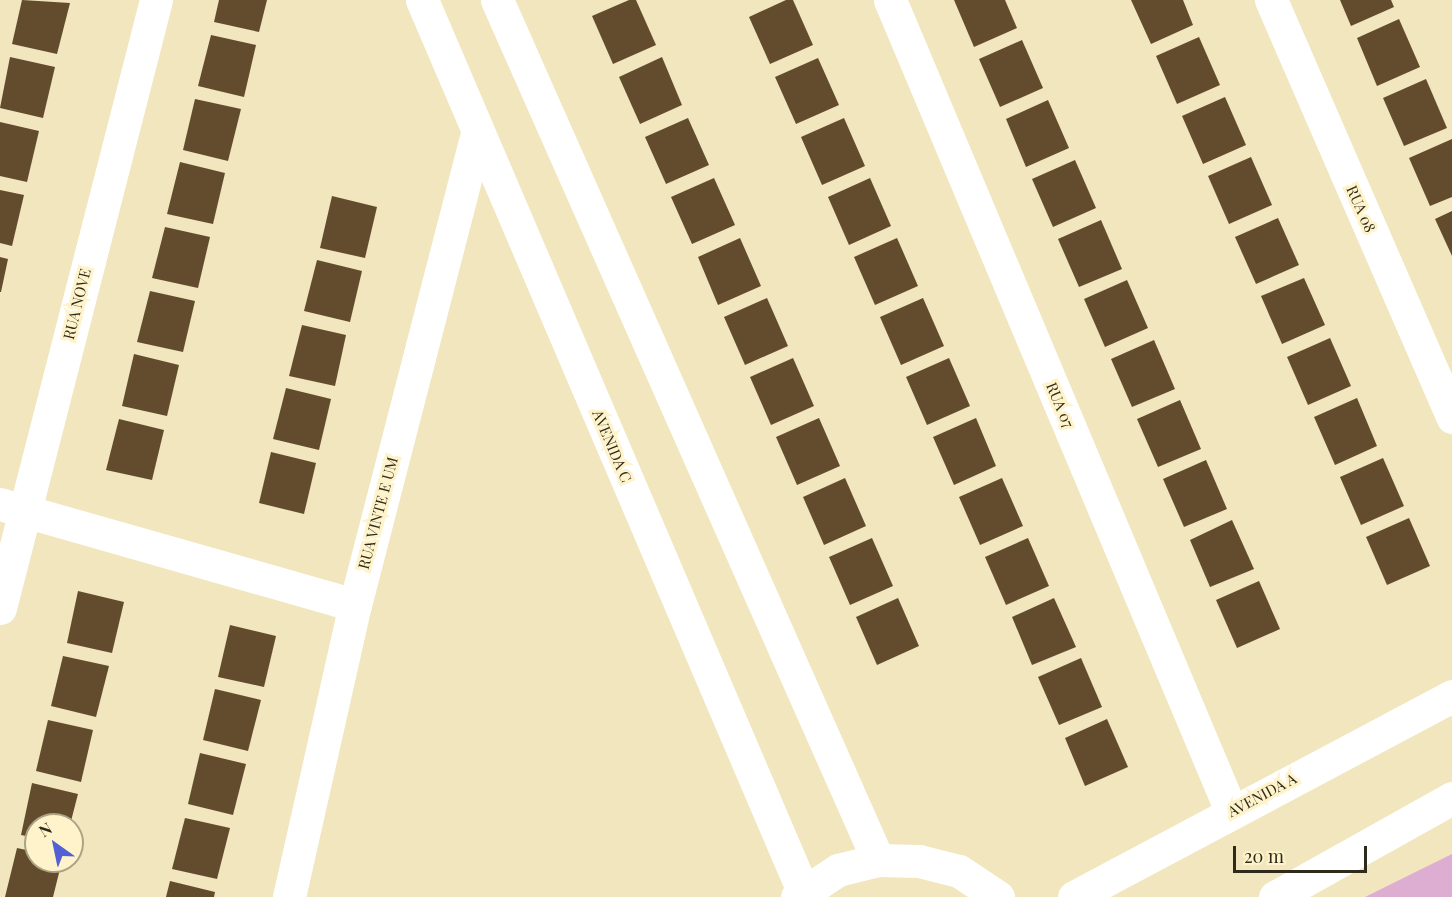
<!DOCTYPE html>
<style>
body{margin:0}
#map{position:relative;width:1452px;height:897px;overflow:hidden;background:#f1e6bd;font-family:"Playfair Display",serif}
div>[style]{position:absolute}
.green>*{inset:0;background:#ddadd2}
.building>*{inset:0;background:#624c2d}
.minor>*{height:33px;margin:-16.5px;padding:0 16.5px;transform-origin:16.5px;border-radius:16.5px;background:#fff}
span{translate:-50% -50%;white-space:nowrap;text-align:center;line-height:1.15;-webkit-text-stroke:6px #fef3ca;paint-order:stroke}
.street-label{font-size:15px;color:#2f2b1b}
.north{position:absolute;left:24px;top:813px;width:60px;height:60px;box-sizing:border-box;background:#fef3ca;border:2px solid #aba384;border-radius:50%;rotate:327deg;font-size:16px;font-weight:700;line-height:24px;text-align:center;color:#2f2b1b}
.north::after{content:'';display:block;margin:auto;width:21px;height:27px;background:#535fd5;clip-path:polygon(50% 0,100% 100%,50% 72%,0 100%)}
.scale{position:absolute;left:1233px;top:846px;width:134px;height:27px;box-sizing:border-box;border:3px solid #2f2b1b;border-top:0;padding-left:8px;font-size:18px;line-height:21px;white-space:nowrap;color:#2f2b1b;-webkit-text-stroke:4px #fef3ca;paint-order:stroke}
</style>
<div id="map">
<div class="green">
<div style="clip-path:polygon(1452px 854px,1452px 897px,1365px 897px)"></div>
</div>
<div class="building">
<div style="clip-path:polygon(22px 0,70px 3px,57px 54px,12px 44px)"></div>
<div style="clip-path:polygon(219px 0,267px 0,259px 32px,214px 22px)"></div>
<div style="clip-path:polygon(629px 0,636px 0,656px 45px,613px 64px,592px 16px)"></div>
<div style="clip-path:polygon(786px 0,793px 0,813px 45px,770px 64px,749px 17px)"></div>
<div style="clip-path:polygon(954px 0,1005px 0,1017px 28px,974px 47px)"></div>
<div style="clip-path:polygon(1131px 0,1183px 0,1193px 25px,1151px 44px)"></div>
<div style="clip-path:polygon(1340px 0,1391px 0,1394px 7px,1351px 26px)"></div>
<div style="clip-path:polygon(1399px 19px,1420px 67px,1377px 86px,1357px 38px)"></div>
<div style="clip-path:polygon(211px 35px,256px 45px,244px 97px,198px 86px)"></div>
<div style="clip-path:polygon(1199px 37px,1220px 85px,1177px 104px,1156px 56px)"></div>
<div style="clip-path:polygon(1022px 40px,1043px 88px,1000px 107px,979px 59px)"></div>
<div style="clip-path:polygon(10px 57px,55px 67px,43px 118px,0 108px)"></div>
<div style="clip-path:polygon(662px 57px,682px 105px,640px 124px,619px 77px)"></div>
<div style="clip-path:polygon(818px 58px,839px 105px,796px 124px,775px 77px)"></div>
<div style="clip-path:polygon(1426px 79px,1447px 128px,1404px 146px,1383px 98px)"></div>
<div style="clip-path:polygon(1225px 97px,1246px 145px,1203px 164px,1182px 116px)"></div>
<div style="clip-path:polygon(195px 99px,241px 109px,228px 161px,183px 150px)"></div>
<div style="clip-path:polygon(1048px 100px,1069px 148px,1026px 167px,1006px 119px)"></div>
<div style="clip-path:polygon(688px 118px,709px 165px,666px 184px,645px 137px)"></div>
<div style="clip-path:polygon(844px 118px,865px 166px,822px 185px,801px 137px)"></div>
<div style="clip-path:polygon(0 122px,39px 131px,27px 182px,0 176px)"></div>
<div style="clip-path:polygon(1452px 139px,1452px 197px,1430px 206px,1409px 158px)"></div>
<div style="clip-path:polygon(1251px 157px,1272px 205px,1229px 224px,1208px 176px)"></div>
<div style="clip-path:polygon(1075px 160px,1096px 208px,1053px 227px,1032px 179px)"></div>
<div style="clip-path:polygon(180px 162px,225px 173px,213px 224px,167px 214px)"></div>
<div style="clip-path:polygon(714px 178px,735px 225px,692px 244px,671px 197px)"></div>
<div style="clip-path:polygon(870px 178px,891px 226px,849px 245px,828px 197px)"></div>
<div style="clip-path:polygon(0 190px,24px 195px,12px 246px,0 243px)"></div>
<div style="clip-path:polygon(332px 196px,377px 207px,365px 258px,320px 248px)"></div>
<div style="clip-path:polygon(1452px 211px,1452px 256px,1435px 219px)"></div>
<div style="clip-path:polygon(1278px 218px,1299px 265px,1256px 284px,1235px 237px)"></div>
<div style="clip-path:polygon(1101px 220px,1122px 269px,1079px 287px,1058px 239px)"></div>
<div style="clip-path:polygon(165px 227px,210px 237px,198px 288px,152px 278px)"></div>
<div style="clip-path:polygon(740px 238px,761px 286px,718px 305px,698px 257px)"></div>
<div style="clip-path:polygon(897px 238px,918px 286px,875px 305px,854px 257px)"></div>
<div style="clip-path:polygon(0 257px,8px 259px,1px 292px,0 292px)"></div>
<div style="clip-path:polygon(317px 260px,362px 271px,350px 322px,304px 311px)"></div>
<div style="clip-path:polygon(1304px 278px,1325px 325px,1282px 344px,1261px 296px)"></div>
<div style="clip-path:polygon(1127px 280px,1148px 328px,1105px 347px,1084px 299px)"></div>
<div style="clip-path:polygon(150px 291px,195px 301px,183px 352px,137px 342px)"></div>
<div style="clip-path:polygon(767px 298px,788px 346px,745px 365px,724px 317px)"></div>
<div style="clip-path:polygon(923px 298px,944px 346px,901px 365px,880px 317px)"></div>
<div style="clip-path:polygon(302px 325px,346px 335px,335px 386px,289px 376px)"></div>
<div style="clip-path:polygon(1330px 338px,1351px 386px,1308px 405px,1287px 357px)"></div>
<div style="clip-path:polygon(1154px 340px,1175px 389px,1132px 407px,1111px 359px)"></div>
<div style="clip-path:polygon(134px 354px,179px 365px,167px 416px,122px 406px)"></div>
<div style="clip-path:polygon(793px 358px,814px 406px,771px 425px,750px 377px)"></div>
<div style="clip-path:polygon(949px 358px,970px 406px,927px 425px,906px 377px)"></div>
<div style="clip-path:polygon(286px 388px,331px 399px,319px 450px,273px 439px)"></div>
<div style="clip-path:polygon(1357px 398px,1377px 446px,1335px 465px,1314px 417px)"></div>
<div style="clip-path:polygon(1180px 400px,1201px 449px,1158px 467px,1137px 419px)"></div>
<div style="clip-path:polygon(819px 418px,840px 466px,797px 485px,776px 437px)"></div>
<div style="clip-path:polygon(976px 418px,996px 466px,954px 485px,933px 437px)"></div>
<div style="clip-path:polygon(119px 419px,164px 430px,152px 480px,106px 470px)"></div>
<div style="clip-path:polygon(271px 452px,316px 463px,304px 514px,259px 503px)"></div>
<div style="clip-path:polygon(1383px 458px,1404px 506px,1361px 525px,1340px 477px)"></div>
<div style="clip-path:polygon(1206px 460px,1227px 509px,1184px 527px,1163px 479px)"></div>
<div style="clip-path:polygon(845px 478px,866px 526px,824px 545px,803px 497px)"></div>
<div style="clip-path:polygon(1002px 478px,1023px 526px,980px 545px,959px 497px)"></div>
<div style="clip-path:polygon(1409px 518px,1430px 566px,1387px 585px,1366px 537px)"></div>
<div style="clip-path:polygon(1232px 520px,1254px 569px,1210px 587px,1190px 540px)"></div>
<div style="clip-path:polygon(872px 538px,893px 586px,850px 605px,829px 557px)"></div>
<div style="clip-path:polygon(1028px 538px,1049px 586px,1006px 605px,985px 557px)"></div>
<div style="clip-path:polygon(1259px 581px,1280px 629px,1237px 648px,1216px 600px)"></div>
<div style="clip-path:polygon(78px 591px,124px 602px,112px 653px,67px 643px)"></div>
<div style="clip-path:polygon(898px 598px,919px 646px,877px 665px,856px 617px)"></div>
<div style="clip-path:polygon(1054px 598px,1076px 647px,1032px 665px,1012px 617px)"></div>
<div style="clip-path:polygon(230px 625px,276px 636px,264px 687px,218px 677px)"></div>
<div style="clip-path:polygon(63px 656px,109px 666px,96px 717px,51px 706px)"></div>
<div style="clip-path:polygon(1081px 658px,1102px 707px,1059px 725px,1038px 677px)"></div>
<div style="clip-path:polygon(215px 689px,261px 700px,248px 751px,203px 740px)"></div>
<div style="clip-path:polygon(1107px 719px,1128px 767px,1085px 786px,1065px 738px)"></div>
<div style="clip-path:polygon(48px 720px,93px 730px,81px 782px,36px 771px)"></div>
<div style="clip-path:polygon(200px 753px,246px 764px,233px 815px,188px 804px)"></div>
<div style="clip-path:polygon(32px 783px,78px 794px,70px 825px,36px 825px,36px 838px,21px 835px)"></div>
<div style="clip-path:polygon(185px 818px,230px 828px,217px 879px,172px 869px)"></div>
<div style="clip-path:polygon(17px 848px,36px 852px,36px 861px,62px 861px,53px 897px,5px 897px)"></div>
<div style="clip-path:polygon(170px 881px,215px 892px,214px 897px,166px 897px)"></div>
</div>
<div class="minor">
<div style="left:422px;top:0;width:969px;rotate:66.85deg"></div>
<div style="left:497px;top:0;width:941px;rotate:66.11deg"></div>
<div style="left:890px;top:0;width:880px;rotate:67.19deg"></div>
<div style="left:1271px;top:0;width:455px;rotate:66.5deg"></div>
<div style="left:0;top:504px;width:369px;rotate:15.9deg"></div>
<div style="left:0;top:608px;width:628px;rotate:-75.61deg"></div>
<div style="left:289px;top:897px;width:299px;rotate:-77.3deg"></div>
<div style="left:355px;top:605px;width:488px;rotate:-75.5deg"></div>
<div style="left:797px;top:897px;width:49px;rotate:-33.4deg"></div>
<div style="left:838px;top:870px;width:41px;rotate:-14deg"></div>
<div style="left:878px;top:860px;width:41px;rotate:1.4deg"></div>
<div style="left:919px;top:861px;width:41px;rotate:14deg"></div>
<div style="left:959px;top:871px;width:47px;rotate:33.7deg"></div>
<div style="left:1074px;top:897px;width:428px;rotate:-28deg"></div>
<div style="left:1275px;top:897px;width:203px;rotate:-29.2deg"></div>
</div>
<div class="street-label">
<span style="left:1361px;top:209px;rotate:66deg">RUA 08</span>
<span style="left:77px;top:304px;rotate:-76deg">RUA NOVE</span>
<span style="left:1060px;top:405px;rotate:67deg">RUA 07</span>
<span style="left:612px;top:446px;rotate:67deg">AVENIDA C</span>
<span style="left:378px;top:513px;rotate:-75deg">RUA VINTE E UM</span>
<span style="left:1262px;top:795px;rotate:-28deg">AVENIDA A</span>
</div>
<div class="north">N</div>
<div class="scale">20 m</div>
</div>
